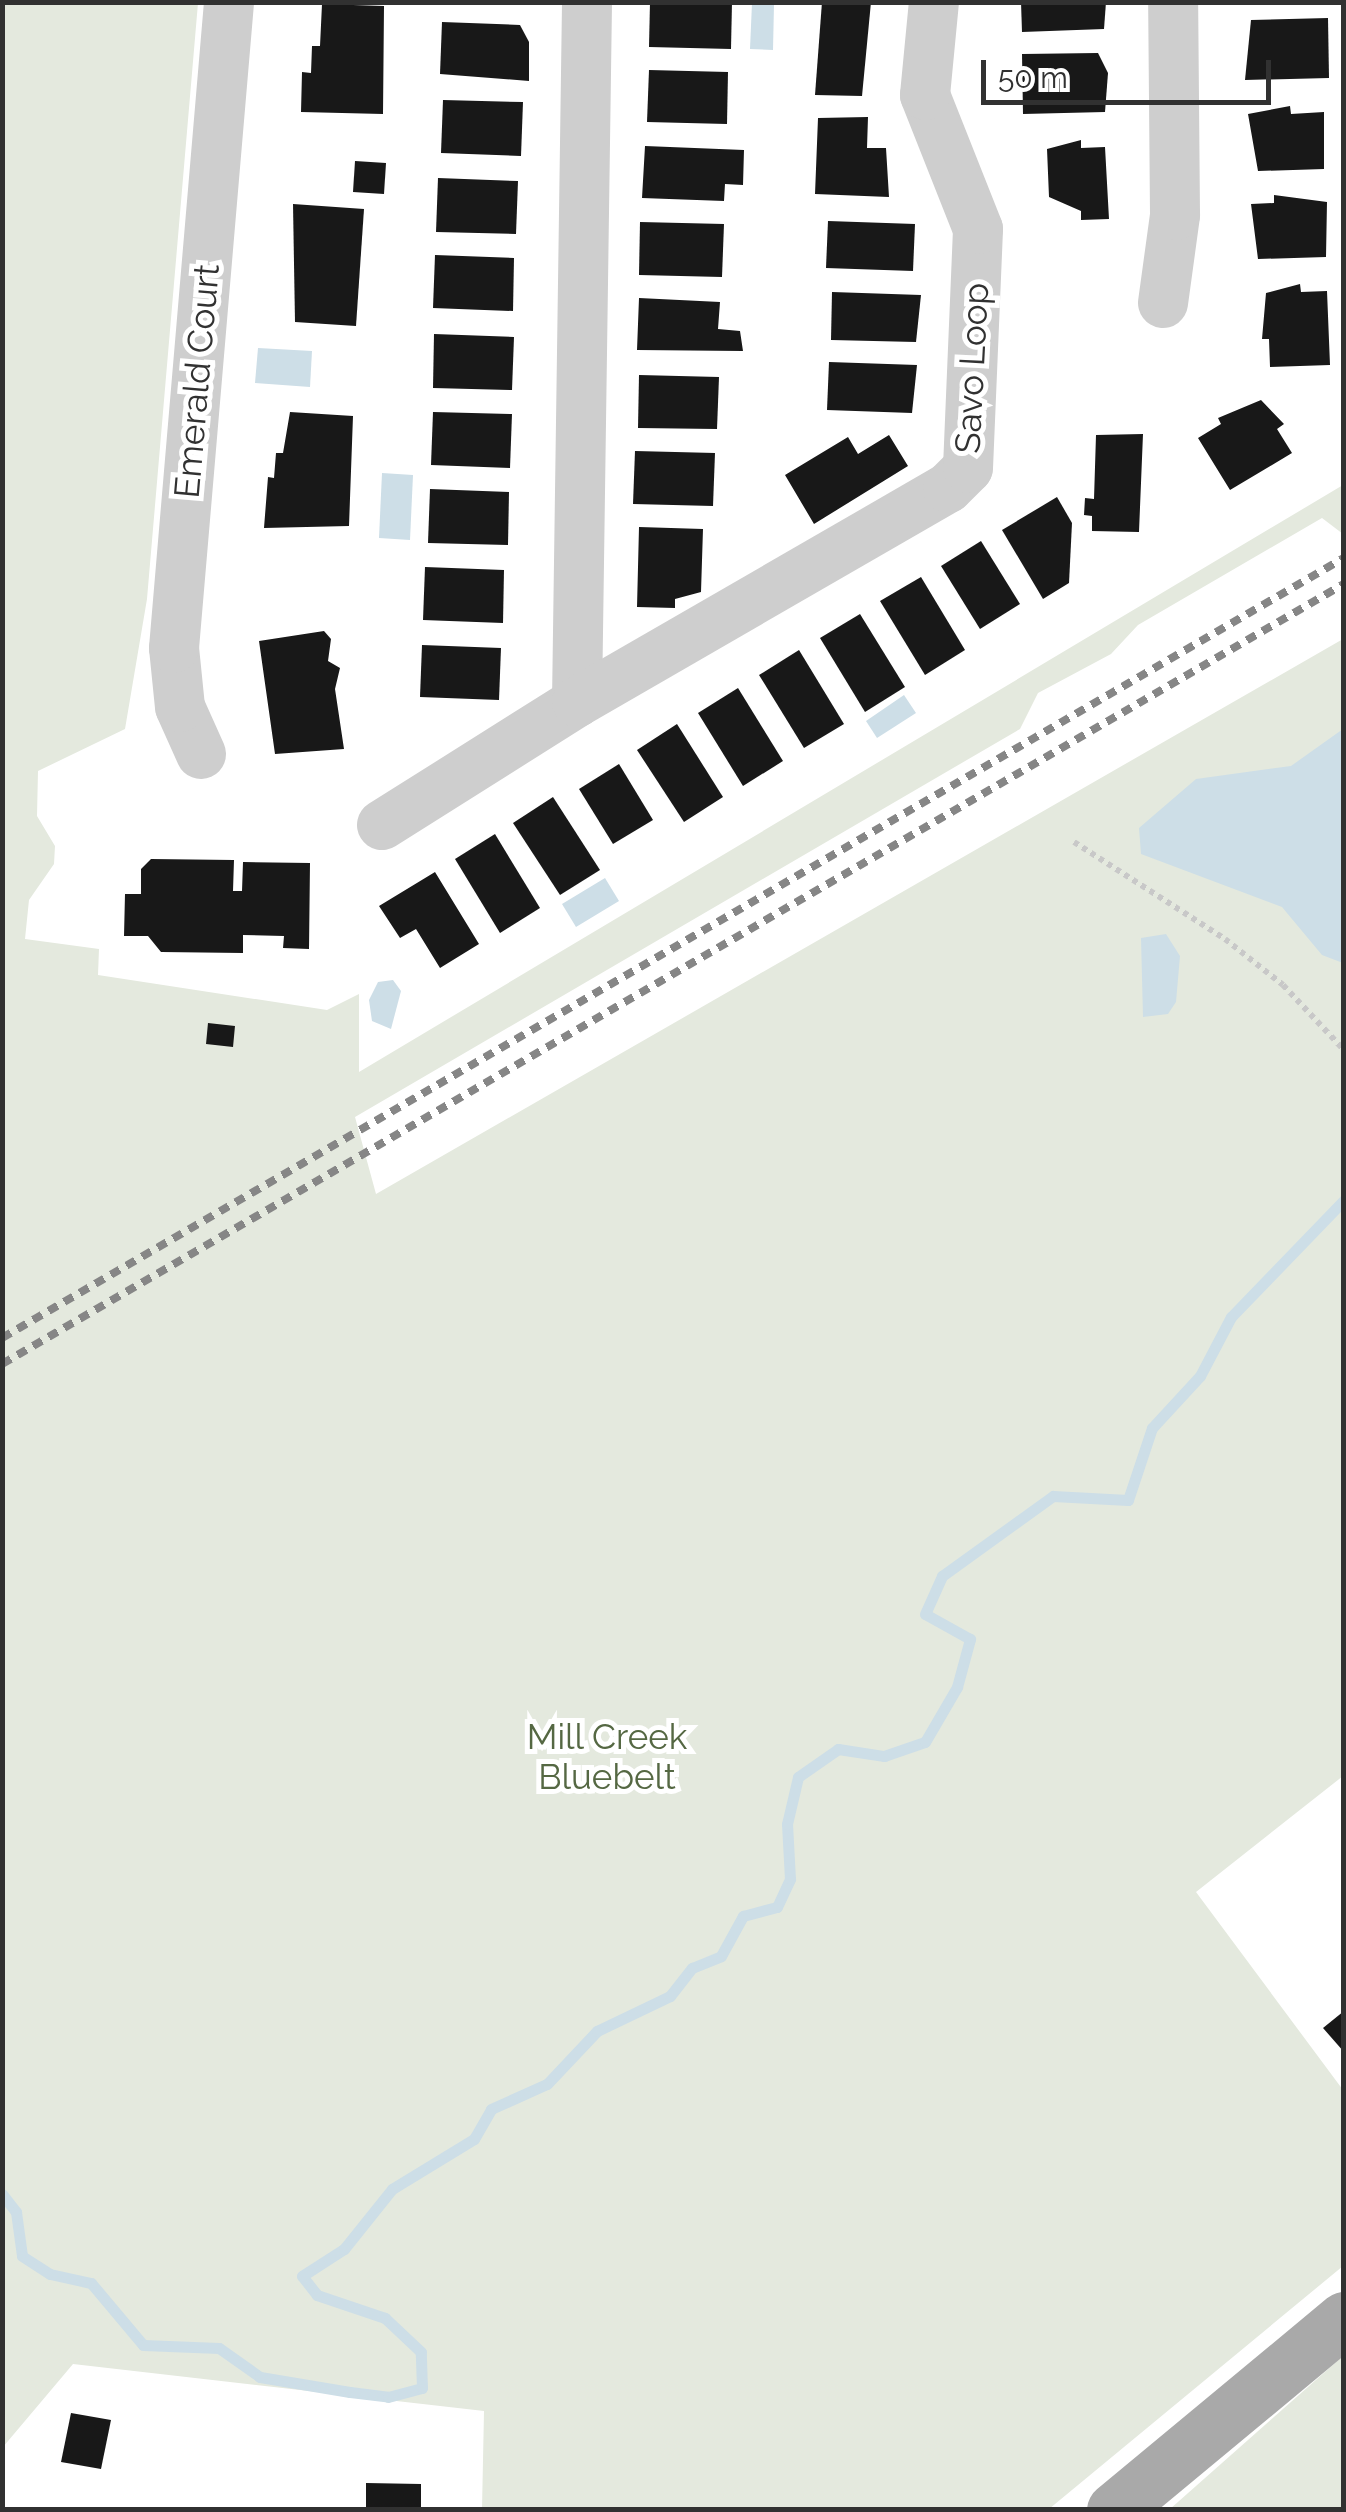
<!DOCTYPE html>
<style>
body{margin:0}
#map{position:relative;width:1346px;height:2512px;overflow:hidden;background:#fff;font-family:Raleway,sans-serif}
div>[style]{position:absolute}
.green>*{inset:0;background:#e4e9de}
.water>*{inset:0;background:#cddee7}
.stream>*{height:11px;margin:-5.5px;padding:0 5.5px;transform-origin:5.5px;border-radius:5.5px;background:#cddee7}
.building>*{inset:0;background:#181818}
.path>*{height:6px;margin-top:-3px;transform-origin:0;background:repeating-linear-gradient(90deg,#c8c8c8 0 5px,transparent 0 10px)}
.minor>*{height:50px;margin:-25px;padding:0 25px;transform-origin:25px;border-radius:25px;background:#cecece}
.major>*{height:55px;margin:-27.5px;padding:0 27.5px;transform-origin:27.5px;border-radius:27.5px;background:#a9a9a9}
.rail>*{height:8px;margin-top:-4px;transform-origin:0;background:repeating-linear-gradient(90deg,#868686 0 10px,transparent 0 18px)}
span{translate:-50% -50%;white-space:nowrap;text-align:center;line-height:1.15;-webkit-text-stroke:10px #fff;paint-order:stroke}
.street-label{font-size:35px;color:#313131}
.park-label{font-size:35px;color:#556843}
.frame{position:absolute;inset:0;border:5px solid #313131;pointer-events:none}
.scale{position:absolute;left:981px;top:60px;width:290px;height:45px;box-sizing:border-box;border:5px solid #313131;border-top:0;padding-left:12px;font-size:30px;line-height:35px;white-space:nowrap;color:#313131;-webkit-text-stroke:8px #fff;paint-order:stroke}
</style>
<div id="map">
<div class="green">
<div style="clip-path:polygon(2px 3px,198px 3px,147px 599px,125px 729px,38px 771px,37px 816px,55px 846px,54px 864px,29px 900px,25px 939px,99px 949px,98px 975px,327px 1010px,359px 994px,359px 1072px,1343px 485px,1343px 534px,1322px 518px,1138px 625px,1111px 654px,1038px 693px,1020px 729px,355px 1117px,376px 1194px,1343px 639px,1343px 1776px,1196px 1892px,1343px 2090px,1343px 2266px,1049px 2509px,482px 2509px,484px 2411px,73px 2364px,3px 2447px)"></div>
<div style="clip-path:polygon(1343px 2356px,1343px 2509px,1170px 2509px)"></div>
</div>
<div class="water">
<div style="clip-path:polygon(752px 3px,774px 4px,773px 50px,750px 49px)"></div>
<div style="clip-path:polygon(258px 348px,312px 351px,310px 387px,255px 383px)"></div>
<div style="clip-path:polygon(382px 473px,413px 475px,410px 540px,379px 538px)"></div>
<div style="clip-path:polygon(904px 695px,916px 713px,877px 738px,866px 721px)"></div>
<div style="clip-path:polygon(1343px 729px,1343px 963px,1322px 955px,1282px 907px,1141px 854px,1139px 828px,1196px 779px,1291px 766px)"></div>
<div style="clip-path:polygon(605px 878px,619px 901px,576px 927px,562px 904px)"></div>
<div style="clip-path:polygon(1166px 934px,1180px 956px,1176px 1002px,1168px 1014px,1143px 1017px,1141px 938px)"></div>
<div style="clip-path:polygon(378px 982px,393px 980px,401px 991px,391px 1029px,372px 1021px,369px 1000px)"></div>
</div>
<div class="stream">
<div style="left:2px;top:2194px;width:23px;rotate:52deg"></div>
<div style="left:16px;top:2212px;width:44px;rotate:82.2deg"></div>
<div style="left:22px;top:2256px;width:33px;rotate:33deg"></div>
<div style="left:50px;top:2274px;width:42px;rotate:12.4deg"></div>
<div style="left:91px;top:2283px;width:81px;rotate:50deg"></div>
<div style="left:143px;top:2345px;width:76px;rotate:2.3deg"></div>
<div style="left:219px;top:2348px;width:50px;rotate:35.3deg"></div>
<div style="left:260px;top:2377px;width:91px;rotate:9.5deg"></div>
<div style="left:350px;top:2392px;width:38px;rotate:7deg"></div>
<div style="left:388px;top:2397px;width:35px;rotate:-15deg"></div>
<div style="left:422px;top:2388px;width:36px;rotate:-92deg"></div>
<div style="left:421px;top:2352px;width:50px;rotate:-136.6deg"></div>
<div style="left:385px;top:2318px;width:72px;rotate:-161.3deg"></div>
<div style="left:317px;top:2295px;width:24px;rotate:-128deg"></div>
<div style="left:302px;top:2276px;width:50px;rotate:-32.7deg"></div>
<div style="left:344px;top:2249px;width:77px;rotate:-51.3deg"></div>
<div style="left:392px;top:2189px;width:96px;rotate:-31.4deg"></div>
<div style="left:474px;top:2139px;width:34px;rotate:-60deg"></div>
<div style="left:491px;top:2109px;width:61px;rotate:-24.1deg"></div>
<div style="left:547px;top:2084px;width:73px;rotate:-46.7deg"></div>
<div style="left:597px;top:2031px;width:81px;rotate:-25.6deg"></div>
<div style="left:670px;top:1996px;width:36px;rotate:-52deg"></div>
<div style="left:692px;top:1968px;width:31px;rotate:-22deg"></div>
<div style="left:721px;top:1956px;width:46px;rotate:-61.2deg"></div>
<div style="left:743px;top:1916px;width:35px;rotate:-15deg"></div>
<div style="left:777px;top:1907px;width:31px;rotate:-65deg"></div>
<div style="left:790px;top:1879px;width:55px;rotate:-93.1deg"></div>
<div style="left:787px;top:1824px;width:48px;rotate:-76.8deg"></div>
<div style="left:798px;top:1777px;width:49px;rotate:-35deg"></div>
<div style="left:838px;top:1749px;width:47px;rotate:8.7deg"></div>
<div style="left:884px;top:1756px;width:43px;rotate:-18.9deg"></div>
<div style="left:925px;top:1742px;width:64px;rotate:-59.8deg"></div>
<div style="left:957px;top:1687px;width:50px;rotate:-74.8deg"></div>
<div style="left:970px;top:1639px;width:51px;rotate:-150.9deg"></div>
<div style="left:925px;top:1614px;width:42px;rotate:-65.9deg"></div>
<div style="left:942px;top:1576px;width:137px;rotate:-35.8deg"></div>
<div style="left:1053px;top:1496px;width:75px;rotate:3.1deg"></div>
<div style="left:1128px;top:1500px;width:76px;rotate:-71.6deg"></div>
<div style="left:1152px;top:1428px;width:71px;rotate:-47.3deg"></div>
<div style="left:1200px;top:1376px;width:67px;rotate:-62.3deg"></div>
<div style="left:1231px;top:1317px;width:163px;rotate:-46deg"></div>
</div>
<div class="building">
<div style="clip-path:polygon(650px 2px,732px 2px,731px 49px,649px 47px)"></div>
<div style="clip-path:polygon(822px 2px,871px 2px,862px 96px,815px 95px)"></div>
<div style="clip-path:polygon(1021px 2px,1106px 2px,1104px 29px,1022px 32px)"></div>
<div style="clip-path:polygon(322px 4px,384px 6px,383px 114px,301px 112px,302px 72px,311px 73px,312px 46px,320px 46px)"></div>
<div style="clip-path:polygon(1328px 18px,1329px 78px,1245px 80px,1251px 20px)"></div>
<div style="clip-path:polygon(442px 22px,520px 25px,529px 42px,529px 81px,440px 74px)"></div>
<div style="clip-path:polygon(1098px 53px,1108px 73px,1105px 112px,1023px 114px,1022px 54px)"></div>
<div style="clip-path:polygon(649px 70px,728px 72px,727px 124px,647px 122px)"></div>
<div style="clip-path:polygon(443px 100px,523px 102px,521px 156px,441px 153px)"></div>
<div style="clip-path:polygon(1290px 106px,1291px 114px,1324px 112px,1324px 169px,1258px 171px,1248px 114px)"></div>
<div style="clip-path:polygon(868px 117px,867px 148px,886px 148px,889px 197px,815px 194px,818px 118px)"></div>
<div style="clip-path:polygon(1081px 140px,1081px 148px,1105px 147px,1109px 219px,1081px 220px,1081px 211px,1049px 197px,1047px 149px)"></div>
<div style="clip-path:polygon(645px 146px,744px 150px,743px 185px,725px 184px,724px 201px,642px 198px)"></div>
<div style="clip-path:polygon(355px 161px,386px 163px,384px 194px,353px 192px)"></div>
<div style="clip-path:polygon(438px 178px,518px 181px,516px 234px,436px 232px)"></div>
<div style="clip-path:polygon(1274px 195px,1327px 202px,1326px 257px,1258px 259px,1251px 204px,1274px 203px)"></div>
<div style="clip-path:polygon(293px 204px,364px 209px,356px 326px,295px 322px)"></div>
<div style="clip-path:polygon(828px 221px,915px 224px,913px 271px,826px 268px)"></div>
<div style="clip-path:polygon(640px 222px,724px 224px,722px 277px,639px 275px)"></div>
<div style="clip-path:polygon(435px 255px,514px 258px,513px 311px,433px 308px)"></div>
<div style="clip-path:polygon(1300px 284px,1301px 292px,1327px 291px,1330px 365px,1270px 367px,1269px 339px,1262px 339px,1266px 293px)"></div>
<div style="clip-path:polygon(832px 292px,921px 295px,916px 342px,831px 340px)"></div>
<div style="clip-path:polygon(639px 298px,720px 302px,718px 329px,740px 331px,743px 351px,637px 350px)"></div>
<div style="clip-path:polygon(434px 334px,514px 337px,512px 390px,433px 388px)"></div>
<div style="clip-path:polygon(829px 362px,917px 365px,912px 413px,827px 410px)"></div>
<div style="clip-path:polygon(639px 375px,719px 377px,717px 429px,638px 428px)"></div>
<div style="clip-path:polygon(1261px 400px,1284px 424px,1277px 429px,1292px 453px,1230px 490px,1198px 438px,1221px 424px,1218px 418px)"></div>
<div style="clip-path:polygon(290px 412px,353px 416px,349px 526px,264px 528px,268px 477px,274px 478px,276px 453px,283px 453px)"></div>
<div style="clip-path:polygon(433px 412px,512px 414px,510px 468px,431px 465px)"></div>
<div style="clip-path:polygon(1143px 434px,1139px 532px,1092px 531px,1092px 516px,1084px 515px,1085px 498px,1094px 499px,1096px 435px)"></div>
<div style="clip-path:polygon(889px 435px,908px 466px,814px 524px,785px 475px,848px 437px,858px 454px)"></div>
<div style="clip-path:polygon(635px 451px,715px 453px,713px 506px,633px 504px)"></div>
<div style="clip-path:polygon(430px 489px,509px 492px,508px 545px,428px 543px)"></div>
<div style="clip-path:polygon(1057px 497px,1072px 523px,1069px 583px,1043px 599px,1002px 530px)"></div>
<div style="clip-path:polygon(639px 527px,703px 529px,701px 592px,675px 599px,675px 608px,637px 607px)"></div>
<div style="clip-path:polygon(981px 541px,1020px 604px,980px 629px,941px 566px)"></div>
<div style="clip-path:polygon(425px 567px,504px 570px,503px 623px,423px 620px)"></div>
<div style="clip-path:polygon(921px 577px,965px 650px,925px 675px,880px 601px)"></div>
<div style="clip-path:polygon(860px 614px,905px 687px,865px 712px,820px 638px)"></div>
<div style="clip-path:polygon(324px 631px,331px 639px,328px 661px,340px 668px,335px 689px,344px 749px,275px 754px,259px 641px)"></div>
<div style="clip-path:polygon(422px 645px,501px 648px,499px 700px,420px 697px)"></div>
<div style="clip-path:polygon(799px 650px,844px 724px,804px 748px,759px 675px)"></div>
<div style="clip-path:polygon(738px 688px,783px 761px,743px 786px,698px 713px)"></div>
<div style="clip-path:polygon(677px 724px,723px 797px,684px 822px,637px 750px)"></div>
<div style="clip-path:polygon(619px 764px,653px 820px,613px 844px,579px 789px)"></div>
<div style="clip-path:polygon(553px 797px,600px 870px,560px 895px,513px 823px)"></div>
<div style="clip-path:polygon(495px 834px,540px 908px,500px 933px,455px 859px)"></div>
<div style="clip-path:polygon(151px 859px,234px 860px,233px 891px,242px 891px,243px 862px,310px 863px,309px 949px,283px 948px,284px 936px,243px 935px,243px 953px,161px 952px,148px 936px,124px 936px,125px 894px,141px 894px,141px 869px)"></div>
<div style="clip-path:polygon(435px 872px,479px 944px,440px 968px,416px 929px,400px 938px,379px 906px)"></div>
<div style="clip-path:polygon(208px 1023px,235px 1026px,233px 1047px,206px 1044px)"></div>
<div style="clip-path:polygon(1344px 2011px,1344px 2052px,1323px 2028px)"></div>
<div style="clip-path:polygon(71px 2413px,111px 2420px,101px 2469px,61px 2462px)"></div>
<div style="clip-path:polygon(366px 2483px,421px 2484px,421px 2510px,366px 2510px)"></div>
</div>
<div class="path">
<div style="left:1074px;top:842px;width:179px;rotate:32.7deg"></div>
<div style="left:1225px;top:939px;width:74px;rotate:38.4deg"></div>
<div style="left:1283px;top:985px;width:89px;rotate:46.8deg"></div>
</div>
<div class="minor">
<div style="left:1163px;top:303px;width:89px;rotate:-82.2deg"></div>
<div style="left:1175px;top:215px;width:213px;rotate:-90.5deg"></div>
<div style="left:577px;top:702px;width:700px;rotate:-89.18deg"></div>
<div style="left:201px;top:754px;width:51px;rotate:-114.1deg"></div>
<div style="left:180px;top:707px;width:59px;rotate:-95.8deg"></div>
<div style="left:174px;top:648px;width:648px;rotate:-85.13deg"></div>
<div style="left:382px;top:825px;width:231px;rotate:-32.2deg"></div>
<div style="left:577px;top:702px;width:428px;rotate:-30deg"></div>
<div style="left:948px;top:488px;width:28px;rotate:-45deg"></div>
<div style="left:968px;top:468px;width:239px;rotate:-87.6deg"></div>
<div style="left:978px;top:229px;width:144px;rotate:-111.6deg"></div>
<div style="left:925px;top:95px;width:93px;rotate:-84.5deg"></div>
</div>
<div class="major">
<div style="left:1114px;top:2510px;width:299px;rotate:-39.7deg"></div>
</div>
<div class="rail">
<div style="left:2px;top:1338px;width:1552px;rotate:-30.17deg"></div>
<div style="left:2px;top:1364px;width:1552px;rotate:-30.17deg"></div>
</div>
<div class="street-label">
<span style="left:972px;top:368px;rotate:-87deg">Savo Loop</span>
<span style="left:197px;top:381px;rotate:-85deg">Emerald Court</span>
</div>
<div class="park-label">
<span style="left:607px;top:1757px">Mill Creek<br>Bluebelt</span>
</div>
<div class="frame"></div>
<div class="scale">50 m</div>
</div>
